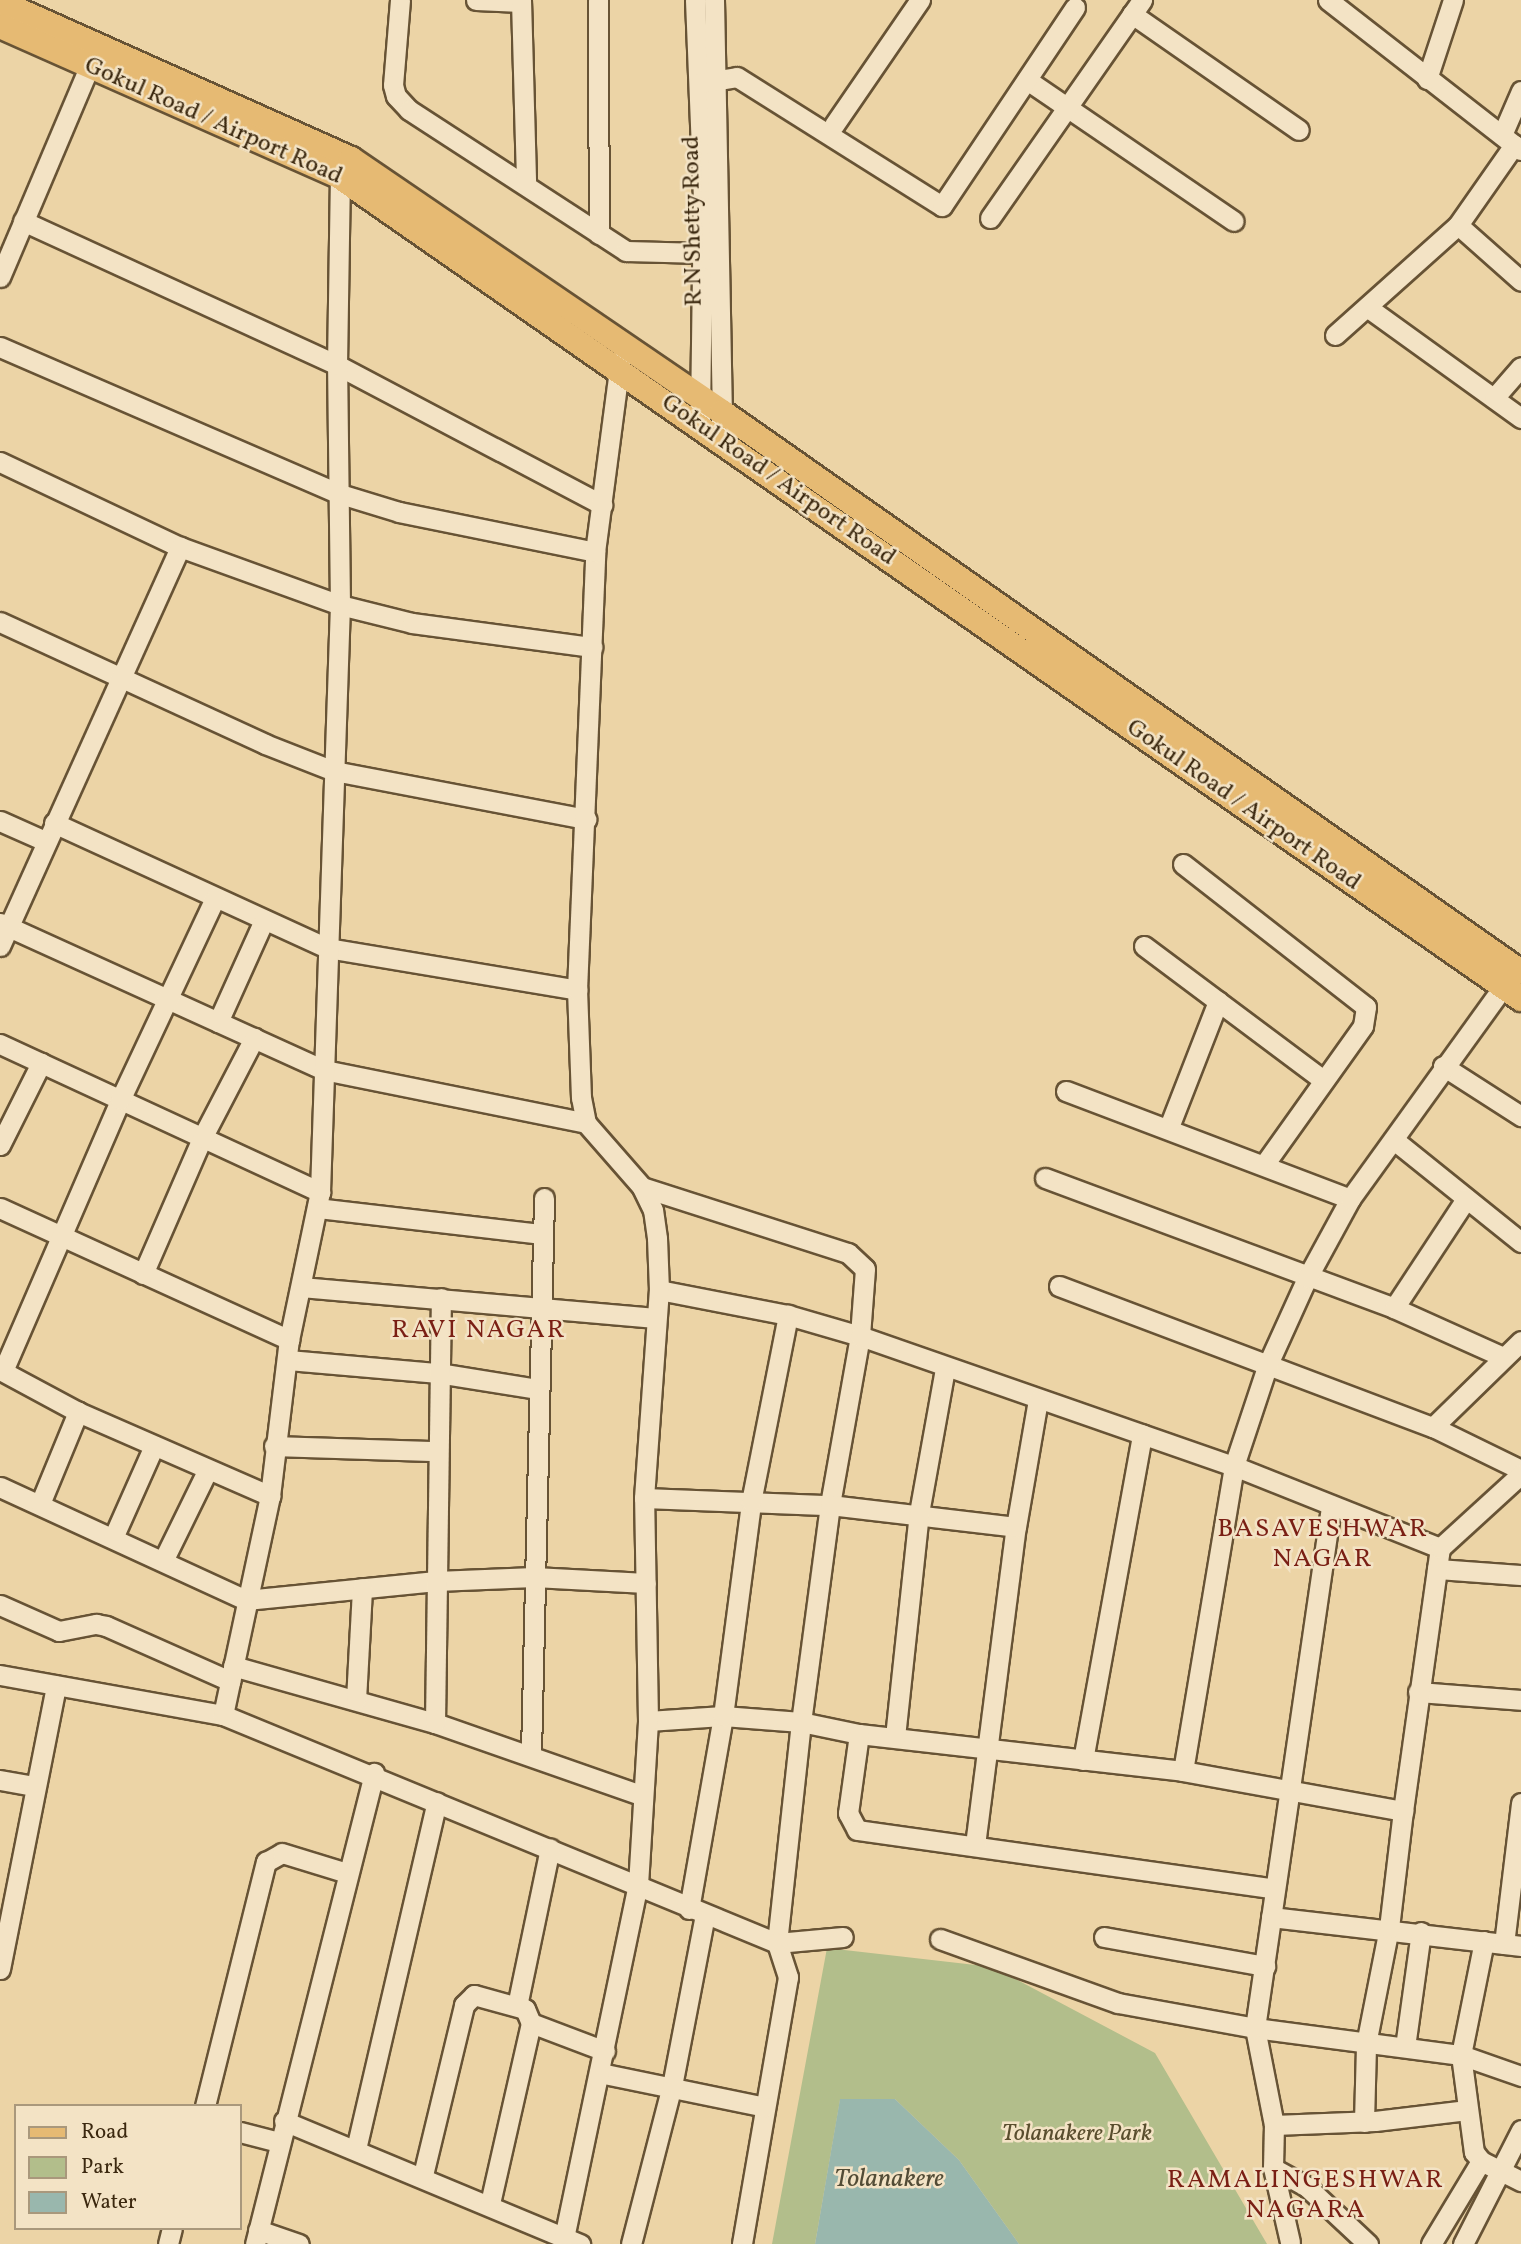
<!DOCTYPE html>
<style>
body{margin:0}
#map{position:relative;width:1521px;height:2244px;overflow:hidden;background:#ecd4a6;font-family:Vollkorn,serif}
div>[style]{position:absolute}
.green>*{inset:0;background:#b2be8b}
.water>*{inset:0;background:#99b7ad}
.roads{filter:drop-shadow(2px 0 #675335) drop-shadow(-2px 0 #675335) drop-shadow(0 2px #675335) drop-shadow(0 -2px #675335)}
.minor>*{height:19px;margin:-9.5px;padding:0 9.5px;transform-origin:9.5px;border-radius:9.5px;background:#f3e3c5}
.major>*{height:24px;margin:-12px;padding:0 12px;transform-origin:12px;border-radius:12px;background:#e6ba73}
span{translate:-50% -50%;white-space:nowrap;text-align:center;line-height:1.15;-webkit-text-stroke:5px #f3e3c5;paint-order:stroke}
.street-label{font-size:24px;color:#3b280f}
.park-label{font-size:24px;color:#594e2e;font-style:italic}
.neighbourhood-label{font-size:26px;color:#7a1f14;letter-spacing:2px}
.water-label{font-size:26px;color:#524c36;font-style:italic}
.legend{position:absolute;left:14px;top:2104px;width:228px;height:126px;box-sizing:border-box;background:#f3e3c5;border:2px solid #a9987c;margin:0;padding:9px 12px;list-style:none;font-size:21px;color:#3b280f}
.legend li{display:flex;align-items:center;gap:14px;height:35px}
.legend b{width:35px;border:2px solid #a9987c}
</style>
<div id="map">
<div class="green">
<div style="clip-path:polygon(827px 1948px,993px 1967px,1155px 2053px,1267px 2244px,1019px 2244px,959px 2160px,895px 2099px,840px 2100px,815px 2244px,772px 2244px)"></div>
</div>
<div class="water">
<div style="clip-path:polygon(840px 2099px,895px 2099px,959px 2160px,1019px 2244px,815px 2244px)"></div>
</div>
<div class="roads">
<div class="minor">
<div style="left:400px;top:0;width:85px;rotate:94.7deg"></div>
<div style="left:393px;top:85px;width:11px;rotate:75deg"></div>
<div style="left:396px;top:96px;width:19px;rotate:47deg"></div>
<div style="left:409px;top:110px;width:259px;rotate:33deg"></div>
<div style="left:626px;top:251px;width:77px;rotate:1.5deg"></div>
<div style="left:476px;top:0;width:45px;rotate:2.5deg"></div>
<div style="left:521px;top:0;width:182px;rotate:88.4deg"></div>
<div style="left:598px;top:0;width:234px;rotate:89.8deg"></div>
<div style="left:695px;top:0;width:200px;rotate:87.7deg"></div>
<div style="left:703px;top:200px;width:227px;rotate:90.8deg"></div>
<div style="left:714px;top:0;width:412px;rotate:88.9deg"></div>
<div style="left:722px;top:412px;width:28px;rotate:96deg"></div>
<div style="left:1328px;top:0;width:244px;rotate:37.9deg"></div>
<div style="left:1132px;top:14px;width:203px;rotate:34.8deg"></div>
<div style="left:1427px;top:79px;width:83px;rotate:-71.8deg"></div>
<div style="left:1027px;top:80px;width:250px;rotate:34.3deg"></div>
<div style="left:700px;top:83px;width:37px;rotate:-9deg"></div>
<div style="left:737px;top:77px;width:242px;rotate:32.2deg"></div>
<div style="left:942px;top:206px;width:239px;rotate:-56.2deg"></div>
<div style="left:834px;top:125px;width:152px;rotate:-55.5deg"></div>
<div style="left:1502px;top:135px;width:48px;rotate:-66.6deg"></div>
<div style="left:990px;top:218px;width:266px;rotate:-55.1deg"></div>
<div style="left:23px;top:221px;width:345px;rotate:24.6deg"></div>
<div style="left:337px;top:365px;width:300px;rotate:27.8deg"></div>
<div style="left:1458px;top:225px;width:84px;rotate:41.6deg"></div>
<div style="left:0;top:277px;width:240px;rotate:-67deg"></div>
<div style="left:1367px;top:307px;width:190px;rotate:35.8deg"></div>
<div style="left:1335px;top:335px;width:165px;rotate:-41.8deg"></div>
<div style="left:1458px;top:225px;width:98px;rotate:-55deg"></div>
<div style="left:0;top:347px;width:367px;rotate:23.4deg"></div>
<div style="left:337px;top:493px;width:65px;rotate:17deg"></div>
<div style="left:399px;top:512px;width:200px;rotate:11.5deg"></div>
<div style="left:1494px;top:398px;width:41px;rotate:-48.9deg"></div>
<div style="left:0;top:462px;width:199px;rotate:25.3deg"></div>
<div style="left:180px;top:547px;width:170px;rotate:19.9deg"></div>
<div style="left:340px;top:605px;width:74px;rotate:14deg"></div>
<div style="left:412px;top:623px;width:182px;rotate:7.6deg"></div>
<div style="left:0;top:622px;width:292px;rotate:24.7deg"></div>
<div style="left:265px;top:744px;width:74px;rotate:21.4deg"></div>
<div style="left:334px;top:771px;width:257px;rotate:10.8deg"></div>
<div style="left:0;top:821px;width:49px;rotate:24deg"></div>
<div style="left:54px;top:823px;width:300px;rotate:24.6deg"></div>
<div style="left:327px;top:948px;width:254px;rotate:9.5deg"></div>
<div style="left:1183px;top:864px;width:232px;rotate:38deg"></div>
<div style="left:1366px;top:1007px;width:19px;rotate:99deg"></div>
<div style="left:1363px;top:1026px;width:171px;rotate:125.5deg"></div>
<div style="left:0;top:923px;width:356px;rotate:24.4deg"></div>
<div style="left:324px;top:1070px;width:267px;rotate:11.4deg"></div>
<div style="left:0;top:946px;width:438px;rotate:-65.7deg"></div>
<div style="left:1144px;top:946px;width:224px;rotate:36.8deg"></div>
<div style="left:218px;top:1022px;width:112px;rotate:-65.7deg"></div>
<div style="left:0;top:1044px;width:353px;rotate:24.8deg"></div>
<div style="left:1443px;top:1066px;width:93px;rotate:32.7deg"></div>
<div style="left:1066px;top:1091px;width:304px;rotate:20.8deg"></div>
<div style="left:1169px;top:1127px;width:135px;rotate:-68.7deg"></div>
<div style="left:1394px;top:1140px;width:163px;rotate:38.8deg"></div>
<div style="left:0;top:1145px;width:92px;rotate:-63.4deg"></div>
<div style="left:1045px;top:1178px;width:372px;rotate:20.4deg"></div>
<div style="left:1394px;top:1308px;width:120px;rotate:24.2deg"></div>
<div style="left:642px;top:1187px;width:216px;rotate:17.8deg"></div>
<div style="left:848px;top:1253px;width:23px;rotate:43deg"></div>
<div style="left:865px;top:1269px;width:67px;rotate:94.3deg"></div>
<div style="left:860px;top:1336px;width:172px;rotate:100.1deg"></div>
<div style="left:830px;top:1505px;width:219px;rotate:97.6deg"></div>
<div style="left:801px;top:1722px;width:222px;rotate:96.2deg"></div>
<div style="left:777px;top:1943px;width:66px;rotate:-5.2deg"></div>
<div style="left:0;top:1208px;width:318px;rotate:24.5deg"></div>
<div style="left:317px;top:1208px;width:226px;rotate:6.6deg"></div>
<div style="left:143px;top:1274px;width:148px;rotate:-66.5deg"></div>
<div style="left:202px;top:1138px;width:113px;rotate:-62.5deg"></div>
<div style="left:1059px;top:1286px;width:400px;rotate:20.7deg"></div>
<div style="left:1433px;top:1427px;width:98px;rotate:26deg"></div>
<div style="left:301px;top:1287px;width:356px;rotate:5deg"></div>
<div style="left:659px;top:1290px;width:131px;rotate:11deg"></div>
<div style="left:788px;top:1315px;width:75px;rotate:16.3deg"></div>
<div style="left:860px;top:1336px;width:396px;rotate:19.2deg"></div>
<div style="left:1234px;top:1466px;width:222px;rotate:21.7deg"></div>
<div style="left:1394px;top:1308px;width:131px;rotate:-56.6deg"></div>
<div style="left:288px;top:1360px;width:151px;rotate:5deg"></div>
<div style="left:438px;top:1373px;width:100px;rotate:9.2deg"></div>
<div style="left:0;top:1370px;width:89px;rotate:28.3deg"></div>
<div style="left:78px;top:1412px;width:210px;rotate:23.6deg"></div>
<div style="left:3px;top:1371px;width:295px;rotate:-66.6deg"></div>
<div style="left:120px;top:1100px;width:223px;rotate:-64.8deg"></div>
<div style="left:1433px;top:1427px;width:123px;rotate:-44.3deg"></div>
<div style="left:274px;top:1446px;width:163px;rotate:1.8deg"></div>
<div style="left:0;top:1487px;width:271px;rotate:24.7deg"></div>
<div style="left:246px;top:1600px;width:191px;rotate:-5.7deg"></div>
<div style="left:436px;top:1581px;width:98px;rotate:-2.3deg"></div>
<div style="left:534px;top:1577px;width:112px;rotate:3.1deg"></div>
<div style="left:644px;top:1498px;width:186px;rotate:2.2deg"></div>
<div style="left:830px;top:1505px;width:187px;rotate:6.7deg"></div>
<div style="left:40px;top:1504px;width:100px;rotate:-67.6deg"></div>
<div style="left:113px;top:1538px;width:101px;rotate:-66deg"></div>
<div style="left:163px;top:1561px;width:100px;rotate:-63.9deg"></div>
<div style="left:1437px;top:1569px;width:84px;rotate:4.1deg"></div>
<div style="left:0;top:1605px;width:64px;rotate:23.8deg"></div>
<div style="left:59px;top:1631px;width:38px;rotate:-11deg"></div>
<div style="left:96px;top:1624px;width:10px;rotate:11deg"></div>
<div style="left:106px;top:1626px;width:136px;rotate:23.9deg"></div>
<div style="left:233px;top:1666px;width:210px;rotate:15.8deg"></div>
<div style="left:435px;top:1723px;width:218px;rotate:19.3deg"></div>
<div style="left:0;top:1675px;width:227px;rotate:10.2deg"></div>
<div style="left:223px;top:1715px;width:599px;rotate:22.37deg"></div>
<div style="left:777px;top:1943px;width:36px;rotate:72deg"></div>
<div style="left:788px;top:1977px;width:271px;rotate:99.8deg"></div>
<div style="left:1418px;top:1692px;width:103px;rotate:4.4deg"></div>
<div style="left:356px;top:1700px;width:112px;rotate:-86.9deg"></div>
<div style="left:223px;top:1715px;width:224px;rotate:-77.9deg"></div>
<div style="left:270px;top:1496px;width:157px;rotate:-83.1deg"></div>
<div style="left:289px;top:1340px;width:151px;rotate:-78.2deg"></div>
<div style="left:320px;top:1192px;width:587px;rotate:-88.05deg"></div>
<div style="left:340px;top:605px;width:240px;rotate:-90.7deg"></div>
<div style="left:337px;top:365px;width:188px;rotate:-89.1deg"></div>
<div style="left:648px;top:1721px;width:75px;rotate:-3.8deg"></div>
<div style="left:723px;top:1716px;width:78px;rotate:4.4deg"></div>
<div style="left:801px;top:1722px;width:59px;rotate:11.7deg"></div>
<div style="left:859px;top:1734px;width:326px;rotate:6.5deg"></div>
<div style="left:1183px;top:1771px;width:224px;rotate:10.3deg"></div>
<div style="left:1403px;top:1811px;width:266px;rotate:-82deg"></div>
<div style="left:1440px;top:1548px;width:110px;rotate:-42.4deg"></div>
<div style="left:435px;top:1723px;width:425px;rotate:-89.2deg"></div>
<div style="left:859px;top:1734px;width:80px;rotate:97.9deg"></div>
<div style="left:848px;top:1813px;width:19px;rotate:62deg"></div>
<div style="left:857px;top:1830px;width:419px;rotate:8deg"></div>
<div style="left:895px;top:1737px;width:225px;rotate:-83.9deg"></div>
<div style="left:919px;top:1513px;width:147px;rotate:-79.8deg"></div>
<div style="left:531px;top:1754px;width:556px;rotate:-88.66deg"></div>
<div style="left:1083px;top:1760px;width:331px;rotate:-79.7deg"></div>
<div style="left:1183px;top:1771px;width:309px;rotate:-80.5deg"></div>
<div style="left:1234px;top:1466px;width:108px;rotate:-71.6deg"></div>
<div style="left:1268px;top:1364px;width:94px;rotate:-65.6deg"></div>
<div style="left:1307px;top:1278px;width:90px;rotate:-61.4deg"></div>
<div style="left:1350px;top:1199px;width:261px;rotate:-54.2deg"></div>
<div style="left:0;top:1780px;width:35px;rotate:10deg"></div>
<div style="left:975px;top:1845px;width:321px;rotate:-82.7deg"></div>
<div style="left:1016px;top:1527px;width:129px;rotate:-80.2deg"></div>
<div style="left:689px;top:1909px;width:196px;rotate:-80deg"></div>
<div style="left:723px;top:1716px;width:216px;rotate:-82.5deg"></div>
<div style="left:751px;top:1502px;width:191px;rotate:-78.8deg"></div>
<div style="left:1271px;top:1917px;width:252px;rotate:6.6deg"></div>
<div style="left:1104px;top:1937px;width:164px;rotate:10.2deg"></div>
<div style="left:940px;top:1939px;width:189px;rotate:19.8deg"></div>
<div style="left:1118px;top:2003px;width:139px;rotate:10.3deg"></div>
<div style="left:1255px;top:2028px;width:208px;rotate:7.5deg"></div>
<div style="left:1461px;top:2055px;width:64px;rotate:19.3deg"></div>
<div style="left:1484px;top:1941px;width:116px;rotate:101.4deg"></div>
<div style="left:1461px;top:2055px;width:98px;rotate:82.4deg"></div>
<div style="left:1474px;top:2152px;width:11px;rotate:52deg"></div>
<div style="left:1481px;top:2161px;width:45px;rotate:26.6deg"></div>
<div style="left:1504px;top:1944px;width:142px;rotate:-83.1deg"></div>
<div style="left:0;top:1969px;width:289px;rotate:-78.8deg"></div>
<div style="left:517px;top:2006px;width:161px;rotate:-78.2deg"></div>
<div style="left:531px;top:2023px;width:79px;rotate:20.7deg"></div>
<div style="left:1405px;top:2047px;width:116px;rotate:-82.1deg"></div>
<div style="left:600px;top:2073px;width:168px;rotate:11.6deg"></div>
<div style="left:205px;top:2106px;width:252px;rotate:-76deg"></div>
<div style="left:266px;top:1862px;width:18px;rotate:-29deg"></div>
<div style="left:282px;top:1853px;width:68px;rotate:17.1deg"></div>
<div style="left:284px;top:2121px;width:321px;rotate:22.6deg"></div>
<div style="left:1364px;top:2122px;width:78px;rotate:-88.5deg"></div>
<div style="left:1366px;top:2044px;width:118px;rotate:-78.8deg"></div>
<div style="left:1389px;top:1928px;width:118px;rotate:-83.2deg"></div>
<div style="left:1274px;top:2125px;width:101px;rotate:-2.3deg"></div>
<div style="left:1375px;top:2121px;width:93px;rotate:-6.8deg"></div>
<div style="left:240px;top:2132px;width:40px;rotate:14.4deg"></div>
<div style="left:356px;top:2149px;width:356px;rotate:-76.9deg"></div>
<div style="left:1273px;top:2168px;width:38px;rotate:29deg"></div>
<div style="left:1306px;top:2186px;width:85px;rotate:43.1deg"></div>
<div style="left:423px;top:2175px;width:175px;rotate:-76.4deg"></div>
<div style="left:464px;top:2005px;width:14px;rotate:-45deg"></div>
<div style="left:474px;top:1995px;width:53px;rotate:15.4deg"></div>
<div style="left:525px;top:2009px;width:15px;rotate:67deg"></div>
<div style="left:531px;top:2023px;width:185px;rotate:102.8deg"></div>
<div style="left:258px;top:2230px;width:43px;rotate:18.9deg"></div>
<div style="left:564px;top:2238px;width:361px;rotate:-78.2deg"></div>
<div style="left:638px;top:1885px;width:164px;rotate:-86.5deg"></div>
<div style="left:648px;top:1721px;width:223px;rotate:-91deg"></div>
<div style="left:644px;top:1498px;width:209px;rotate:-85.9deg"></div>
<div style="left:659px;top:1290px;width:52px;rotate:-92.2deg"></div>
<div style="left:657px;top:1238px;width:28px;rotate:-98deg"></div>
<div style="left:653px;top:1210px;width:25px;rotate:-116deg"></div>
<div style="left:642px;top:1187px;width:85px;rotate:-131.2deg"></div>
<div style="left:586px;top:1123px;width:25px;rotate:-101deg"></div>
<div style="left:581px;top:1098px;width:108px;rotate:-92.1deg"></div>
<div style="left:577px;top:990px;width:438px;rotate:-87.6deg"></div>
<div style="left:595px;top:552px;width:193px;rotate:-82.5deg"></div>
<div style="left:1290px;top:2242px;width:76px;rotate:-102.9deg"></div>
<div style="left:1273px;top:2168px;width:43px;rotate:-88.7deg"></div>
<div style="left:1274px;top:2125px;width:99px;rotate:-101.1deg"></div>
<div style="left:1255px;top:2028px;width:527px;rotate:-81.7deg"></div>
<div style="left:168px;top:2244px;width:16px;rotate:-76deg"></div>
<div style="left:255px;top:2244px;width:486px;rotate:-75.8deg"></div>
<div style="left:631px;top:2244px;width:163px;rotate:-75.5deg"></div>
<div style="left:672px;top:2086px;width:174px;rotate:-79.1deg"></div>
<div style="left:1431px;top:2244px;width:97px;rotate:-58.9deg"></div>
<div style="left:1463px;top:2244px;width:128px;rotate:-63deg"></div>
</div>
<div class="major">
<div style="left:0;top:2px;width:385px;rotate:24.1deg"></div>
<div style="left:351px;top:159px;width:449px;rotate:34.3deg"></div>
<div style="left:722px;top:412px;width:976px;rotate:35.03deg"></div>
<div style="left:0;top:26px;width:372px;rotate:23.9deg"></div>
<div style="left:340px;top:177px;width:1439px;rotate:34.84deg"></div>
</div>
</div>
<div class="street-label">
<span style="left:213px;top:122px;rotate:24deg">Gokul Road / Airport Road</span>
<span style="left:694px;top:221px;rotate:-91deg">R N Shetty Road</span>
<span style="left:778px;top:481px;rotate:35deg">Gokul Road / Airport Road</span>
<span style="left:1243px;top:806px;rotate:35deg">Gokul Road / Airport Road</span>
</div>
<div class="park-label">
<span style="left:1077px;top:2135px">Tolanakere Park</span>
</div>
<div class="neighbourhood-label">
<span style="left:479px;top:1331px">RAVI NAGAR</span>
<span style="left:1323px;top:1545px">BASAVESHWAR<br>NAGAR</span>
<span style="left:1306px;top:2196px">RAMALINGESHWAR<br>NAGARA</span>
</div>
<div class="water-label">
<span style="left:889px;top:2180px">Tolanakere</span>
</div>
<ul class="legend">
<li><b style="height:9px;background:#e6ba73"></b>Road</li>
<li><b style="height:19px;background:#b2be8b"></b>Park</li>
<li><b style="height:19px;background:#99b7ad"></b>Water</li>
</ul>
</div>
